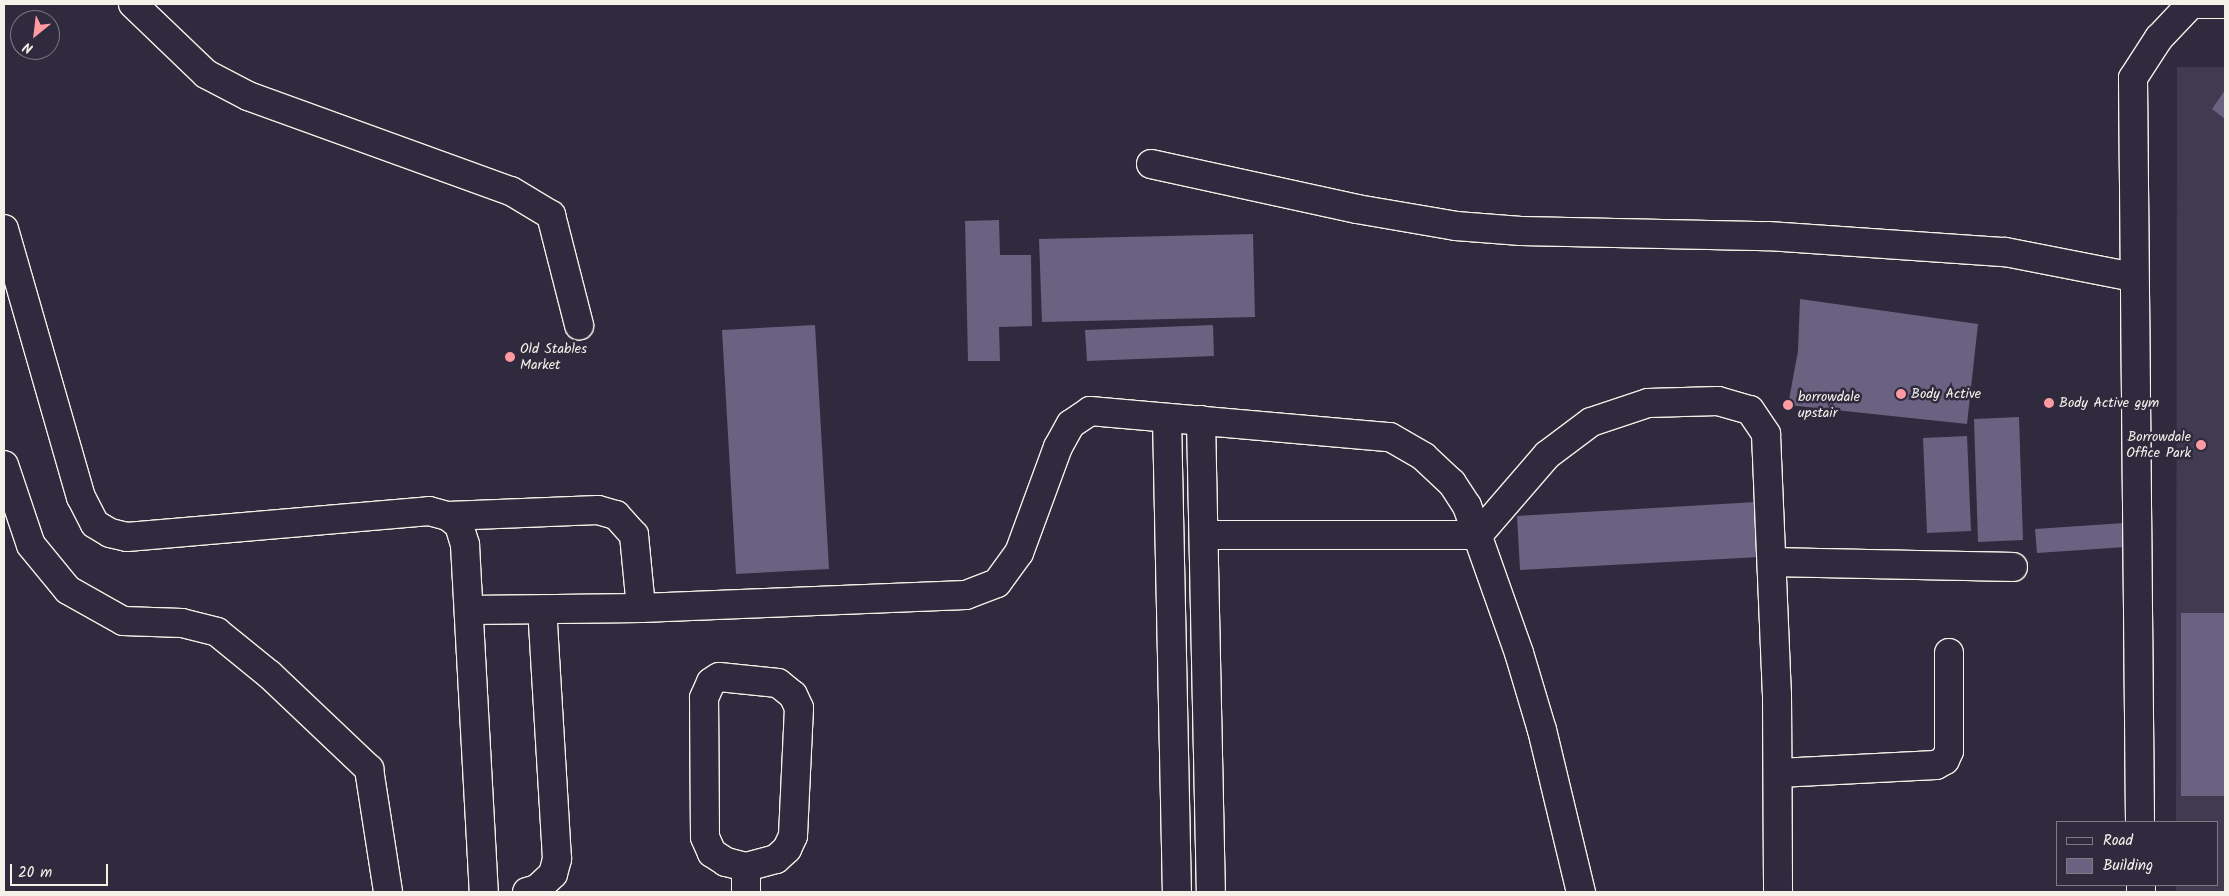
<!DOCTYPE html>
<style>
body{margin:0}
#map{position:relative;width:2229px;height:896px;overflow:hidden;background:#2f2a3d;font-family:Kalam,sans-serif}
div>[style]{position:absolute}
.built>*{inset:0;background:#413b51}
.building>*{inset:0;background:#6a6281}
.roads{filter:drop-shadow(1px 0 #f4f1e8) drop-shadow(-1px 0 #f4f1e8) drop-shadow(0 1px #f4f1e8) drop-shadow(0 -1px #f4f1e8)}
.minor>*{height:28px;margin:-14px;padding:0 14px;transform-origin:14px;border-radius:14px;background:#2f2a3d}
.dots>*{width:14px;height:14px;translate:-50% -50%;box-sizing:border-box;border:2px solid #2f2a3d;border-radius:50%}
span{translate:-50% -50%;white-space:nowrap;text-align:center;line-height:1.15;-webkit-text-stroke:5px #2f2a3d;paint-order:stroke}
.poi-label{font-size:14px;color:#f4f1e8}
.left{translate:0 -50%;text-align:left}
.right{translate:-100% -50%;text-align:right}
.frame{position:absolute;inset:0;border:5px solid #f4f1e8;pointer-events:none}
.legend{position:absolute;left:2056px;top:821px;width:162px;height:65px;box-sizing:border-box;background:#2f2a3d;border:1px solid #7e7a81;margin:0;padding:6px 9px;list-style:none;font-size:15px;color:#f4f1e8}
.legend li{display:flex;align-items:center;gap:10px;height:25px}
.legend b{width:25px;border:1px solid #7e7a81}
.north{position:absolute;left:10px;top:10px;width:50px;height:50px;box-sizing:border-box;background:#2f2a3d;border:1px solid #7e7a81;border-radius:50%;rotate:209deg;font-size:14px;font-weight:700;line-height:20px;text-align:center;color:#f4f1e8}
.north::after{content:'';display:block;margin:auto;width:18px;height:22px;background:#ff9aa2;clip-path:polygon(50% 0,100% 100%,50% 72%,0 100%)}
.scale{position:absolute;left:10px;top:864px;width:98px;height:22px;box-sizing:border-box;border:2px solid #f4f1e8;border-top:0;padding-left:6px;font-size:15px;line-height:18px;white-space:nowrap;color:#f4f1e8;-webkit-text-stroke:4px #2f2a3d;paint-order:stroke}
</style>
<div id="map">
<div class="built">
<div style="clip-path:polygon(2177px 67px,2225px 67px,2225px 892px,2176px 892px,2176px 885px,2218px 885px,2218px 822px,2176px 822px)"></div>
</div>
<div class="building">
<div style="clip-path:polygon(2225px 90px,2225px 119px,2212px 109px)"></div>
<div style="clip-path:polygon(999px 220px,1000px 255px,1031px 255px,1032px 326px,999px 327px,1000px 361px,968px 361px,965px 221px)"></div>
<div style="clip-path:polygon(1253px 234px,1255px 317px,1042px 322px,1039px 239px)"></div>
<div style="clip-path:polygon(1800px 299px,1978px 324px,1967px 424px,1788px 405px,1798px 351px)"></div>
<div style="clip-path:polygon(815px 325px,829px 569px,736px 574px,722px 330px)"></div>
<div style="clip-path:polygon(1213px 325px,1214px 356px,1087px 361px,1085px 330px)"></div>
<div style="clip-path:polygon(2019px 417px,2023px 540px,1978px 542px,1974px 419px)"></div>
<div style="clip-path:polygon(1967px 436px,1971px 531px,1927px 533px,1923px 438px)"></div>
<div style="clip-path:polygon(1756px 502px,1760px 557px,1520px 570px,1517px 516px)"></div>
<div style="clip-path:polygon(2124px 523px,2126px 547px,2037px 553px,2035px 529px)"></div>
<div style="clip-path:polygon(2181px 613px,2225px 613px,2225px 796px,2181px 796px)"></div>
</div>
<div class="roads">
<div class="minor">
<div style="left:133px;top:4px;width:101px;rotate:43.8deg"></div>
<div style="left:206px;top:74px;width:47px;rotate:27.6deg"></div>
<div style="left:248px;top:96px;width:280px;rotate:19.9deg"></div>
<div style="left:511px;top:191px;width:47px;rotate:31deg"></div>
<div style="left:551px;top:215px;width:114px;rotate:75.7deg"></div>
<div style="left:1151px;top:164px;width:211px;rotate:12.3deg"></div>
<div style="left:1357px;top:209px;width:100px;rotate:9.7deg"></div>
<div style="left:1456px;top:226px;width:65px;rotate:4.4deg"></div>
<div style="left:1521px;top:231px;width:247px;rotate:1.2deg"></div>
<div style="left:1768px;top:236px;width:238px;rotate:3.9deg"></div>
<div style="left:2005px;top:252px;width:131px;rotate:11deg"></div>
<div style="left:4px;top:229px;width:279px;rotate:74deg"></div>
<div style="left:81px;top:497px;width:30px;rotate:63deg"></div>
<div style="left:95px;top:524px;width:17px;rotate:31deg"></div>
<div style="left:110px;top:533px;width:17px;rotate:13deg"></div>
<div style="left:127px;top:537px;width:303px;rotate:-4.9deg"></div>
<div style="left:429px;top:511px;width:20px;rotate:15deg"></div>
<div style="left:448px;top:516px;width:14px;rotate:39deg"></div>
<div style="left:459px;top:525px;width:21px;rotate:73deg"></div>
<div style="left:465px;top:545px;width:348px;rotate:86.9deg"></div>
<div style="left:1167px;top:418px;width:474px;rotate:88.8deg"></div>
<div style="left:1201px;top:420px;width:472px;rotate:88.8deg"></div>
<div style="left:4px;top:465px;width:84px;rotate:71.4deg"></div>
<div style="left:31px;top:545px;width:58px;rotate:50.6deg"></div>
<div style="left:68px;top:590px;width:63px;rotate:29.4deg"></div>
<div style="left:123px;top:621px;width:59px;rotate:1.9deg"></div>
<div style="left:182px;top:623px;width:36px;rotate:14deg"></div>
<div style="left:217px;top:632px;width:68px;rotate:39.1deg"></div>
<div style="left:270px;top:675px;width:137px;rotate:43.5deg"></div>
<div style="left:369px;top:769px;width:124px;rotate:81.2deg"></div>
<div style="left:448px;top:516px;width:150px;rotate:-2.3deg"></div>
<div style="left:598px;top:510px;width:19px;rotate:16deg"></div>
<div style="left:616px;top:515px;width:27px;rotate:48deg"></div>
<div style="left:634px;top:535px;width:73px;rotate:84.5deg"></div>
<div style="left:1205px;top:535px;width:273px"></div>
<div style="left:1478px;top:535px;width:106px;rotate:-49.2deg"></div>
<div style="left:1547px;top:455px;width:55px;rotate:-36.9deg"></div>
<div style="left:1591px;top:422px;width:60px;rotate:-18.4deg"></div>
<div style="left:1648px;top:403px;width:70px;rotate:-1.6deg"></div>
<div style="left:1718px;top:401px;width:33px;rotate:16deg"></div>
<div style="left:1750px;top:410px;width:29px;rotate:56deg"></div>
<div style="left:1766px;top:434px;width:260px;rotate:87.6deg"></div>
<div style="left:1777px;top:694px;width:198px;rotate:89.7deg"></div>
<div style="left:1772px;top:562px;width:241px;rotate:1.2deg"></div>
<div style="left:469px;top:610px;width:172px;rotate:-0.7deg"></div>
<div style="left:641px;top:608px;width:325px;rotate:-2.3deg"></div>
<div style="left:966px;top:595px;width:33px;rotate:-21deg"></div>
<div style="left:997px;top:583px;width:37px;rotate:-54deg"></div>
<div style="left:1019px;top:553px;width:113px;rotate:-69.8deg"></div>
<div style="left:1058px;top:447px;width:26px;rotate:-61deg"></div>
<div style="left:1071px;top:424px;width:23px;rotate:-34deg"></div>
<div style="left:1090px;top:411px;width:301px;rotate:5deg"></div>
<div style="left:1390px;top:437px;width:39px;rotate:30deg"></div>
<div style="left:1424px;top:457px;width:38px;rotate:43deg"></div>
<div style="left:1452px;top:483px;width:27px;rotate:57deg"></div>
<div style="left:1467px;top:506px;width:156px;rotate:70.5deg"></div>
<div style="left:1519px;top:653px;width:80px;rotate:73.4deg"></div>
<div style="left:1542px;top:730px;width:167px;rotate:76.5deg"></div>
<div style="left:719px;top:677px;width:59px;rotate:5.8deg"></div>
<div style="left:778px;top:683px;width:19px;rotate:39deg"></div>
<div style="left:793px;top:695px;width:14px;rotate:65deg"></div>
<div style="left:799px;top:708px;width:128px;rotate:92.7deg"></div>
<div style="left:793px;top:836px;width:14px;rotate:115deg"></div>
<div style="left:787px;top:849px;width:15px;rotate:138deg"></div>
<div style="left:776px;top:859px;width:31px;rotate:165deg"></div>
<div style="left:746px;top:867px;width:21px;rotate:-166deg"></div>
<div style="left:726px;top:862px;width:17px;rotate:-147deg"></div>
<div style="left:712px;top:853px;width:17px;rotate:-114deg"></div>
<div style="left:705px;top:837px;width:139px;rotate:-90.4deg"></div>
<div style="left:704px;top:698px;width:17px;rotate:-66deg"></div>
<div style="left:711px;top:682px;width:9px;rotate:-32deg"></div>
<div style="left:1778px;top:773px;width:158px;rotate:-2.9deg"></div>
<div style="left:1936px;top:765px;width:10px;rotate:-29deg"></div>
<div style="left:1945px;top:760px;width:10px;rotate:-66deg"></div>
<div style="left:1949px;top:751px;width:98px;rotate:-90deg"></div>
<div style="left:2140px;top:822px;width:744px;rotate:-90.54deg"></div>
<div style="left:2133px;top:78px;width:48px;rotate:-57deg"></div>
<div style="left:2159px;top:38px;width:47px;rotate:-46.7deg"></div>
<div style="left:2191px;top:4px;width:34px"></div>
<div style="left:2141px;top:885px;width:7px;rotate:90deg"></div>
<div style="left:527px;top:892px;width:10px;rotate:-17deg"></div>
<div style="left:537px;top:889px;width:22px;rotate:-43deg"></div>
<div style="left:553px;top:874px;width:16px;rotate:-75deg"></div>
<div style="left:557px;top:859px;width:250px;rotate:-93.4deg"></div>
<div style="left:746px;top:892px;width:25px;rotate:-90deg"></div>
</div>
</div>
<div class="dots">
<div style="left:510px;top:357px;background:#ff9aa2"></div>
<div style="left:1901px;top:394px;background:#ff9aa2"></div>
<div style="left:2049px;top:403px;background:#ff9aa2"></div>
<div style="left:1788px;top:405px;background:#ff9aa2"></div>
<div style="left:2201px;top:445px;background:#ff9aa2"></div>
</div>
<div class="poi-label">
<span class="left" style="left:520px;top:357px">Old Stables<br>Market</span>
<span class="left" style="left:1911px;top:394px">Body Active</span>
<span class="left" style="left:1798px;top:405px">borrowdale<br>upstair</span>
<span class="left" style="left:2059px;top:403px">Body Active gym</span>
<span class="right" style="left:2191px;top:445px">Borrowdale<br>Office Park</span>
</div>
<div class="frame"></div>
<ul class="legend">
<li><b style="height:6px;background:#2f2a3d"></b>Road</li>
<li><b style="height:14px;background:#6a6281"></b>Building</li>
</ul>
<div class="north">N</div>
<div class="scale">20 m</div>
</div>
